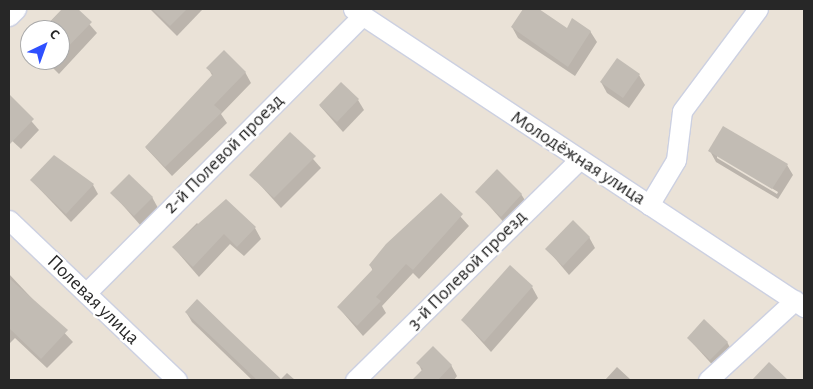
<!DOCTYPE html>
<meta charset="utf-8">
<style>
body{margin:0}
#map{position:relative;width:813px;height:389px;overflow:hidden;background:#eae2d7;font-family:"Alegreya Sans",sans-serif}
div>[style]{position:absolute}
.shadow>*{inset:0;background:#0003}
.building>*{inset:0;background:#c2bcb4}
.roads{filter:drop-shadow(1px 0 #ccd0e1) drop-shadow(-1px 0 #ccd0e1) drop-shadow(0 1px #ccd0e1) drop-shadow(0 -1px #ccd0e1)}
.minor>*{height:19px;margin:-9.5px;padding:0 9.5px;transform-origin:9.5px;border-radius:9.5px;background:#fff}
span{translate:-50% -50%;white-space:nowrap;text-align:center;line-height:1.15;-webkit-text-stroke:4.5px #fff;paint-order:stroke}
.street-label{font-size:20px;color:#272727}
.frame{position:absolute;inset:0;border:10px solid #272727;pointer-events:none}
.north{position:absolute;left:20px;top:20px;width:50px;height:50px;box-sizing:border-box;background:#fff;border:1px solid #a9a9a9;border-radius:50%;rotate:42deg;font-size:14px;font-weight:700;line-height:20px;text-align:center;color:#272727}
.north::after{content:'';display:block;margin:auto;width:18px;height:22px;background:#2f50ff;clip-path:polygon(50% 0,100% 100%,50% 72%,0 100%)}
</style>
<div id="map">
<div class="shadow">
<div style="clip-path:polygon(63px 9px,76px 9px,97px 33px,59px 74px,45px 60px,60px 60px,60px 30px,42px 30px)"></div>
<div style="clip-path:polygon(150px 9px,201px 9px,202px 10px,177px 36px)"></div>
<div style="clip-path:polygon(525px 9px,536px 9px,567px 29px,590px 31px,597px 42px,575px 76px,518px 38px,512px 27px)"></div>
<div style="clip-path:polygon(208px 68px,245px 72px,251px 83px,221px 114px,227px 123px,172px 176px,146px 148px,213px 77px)"></div>
<div style="clip-path:polygon(639px 75px,645px 85px,629px 108px,607px 93px,601px 82px)"></div>
<div style="clip-path:polygon(13px 100px,39px 130px,21px 149px,9px 138px)"></div>
<div style="clip-path:polygon(358px 100px,364px 110px,343px 132px,320px 106px)"></div>
<div style="clip-path:polygon(290px 133px,321px 168px,281px 208px,251px 175px)"></div>
<div style="clip-path:polygon(evenodd,710px 151px,787px 165px,793px 175px,778px 199px,716px 162px,710px 151px,717px 155px,778px 192px,777px 194px,717px 158px,717px 155px)"></div>
<div style="clip-path:polygon(31px 180px,93px 185px,98px 194px,71px 222px)"></div>
<div style="clip-path:polygon(477px 192px,521px 194px,528px 205px,507px 226px)"></div>
<div style="clip-path:polygon(112px 193px,152px 197px,158px 208px,141px 226px)"></div>
<div style="clip-path:polygon(441px 195px,469px 226px,419px 279px,413px 273px,382px 306px,386px 313px,363px 336px,338px 307px,373px 271px,370px 265px)"></div>
<div style="clip-path:polygon(197px 223px,201px 227px,255px 228px,261px 239px,244px 256px,230px 244px,199px 277px,173px 247px)"></div>
<div style="clip-path:polygon(589px 237px,595px 248px,569px 275px,547px 249px)"></div>
<div style="clip-path:polygon(9px 274px,73px 342px,47px 368px,15px 338px,9px 344px)"></div>
<div style="clip-path:polygon(532px 287px,538px 298px,491px 352px,462px 320px)"></div>
<div style="clip-path:polygon(197px 301px,280px 380px,252px 380px,192px 322px,186px 312px)"></div>
<div style="clip-path:polygon(688px 338px,727px 342px,733px 353px,717px 370px)"></div>
<div style="clip-path:polygon(418px 363px,451px 365px,457px 376px,454px 380px,414px 380px,422px 371px)"></div>
<div style="clip-path:polygon(617px 367px,631px 380px,605px 380px)"></div>
<div style="clip-path:polygon(287px 373px,295px 380px,280px 380px)"></div>
</div>
<div class="building">
<div style="clip-path:polygon(62px 9px,78px 9px,92px 22px,60px 55px,60px 30px,42px 30px)"></div>
<div style="clip-path:polygon(152px 9px,187px 9px,170px 26px)"></div>
<div style="clip-path:polygon(523px 9px,539px 9px,567px 28px,572px 18px,591px 31px,568px 67px,511px 27px)"></div>
<div style="clip-path:polygon(224px 50px,246px 72px,214px 105px,222px 112px,165px 167px,145px 147px,213px 74px,206px 68px)"></div>
<div style="clip-path:polygon(617px 58px,640px 74px,623px 98px,600px 82px)"></div>
<div style="clip-path:polygon(341px 82px,359px 99px,337px 122px,319px 105px)"></div>
<div style="clip-path:polygon(9px 94px,34px 119px,9px 145px)"></div>
<div style="clip-path:polygon(723px 126px,788px 164px,772px 189px,708px 151px)"></div>
<div style="clip-path:polygon(290px 132px,316px 156px,274px 198px,249px 175px)"></div>
<div style="clip-path:polygon(54px 155px,94px 184px,66px 214px,30px 180px)"></div>
<div style="clip-path:polygon(497px 169px,522px 194px,501px 217px,475px 192px)"></div>
<div style="clip-path:polygon(129px 174px,153px 197px,134px 216px,110px 193px)"></div>
<div style="clip-path:polygon(441px 193px,463px 214px,413px 270px,406px 264px,376px 297px,381px 301px,357px 326px,337px 307px,373px 269px,369px 265px,386px 244px)"></div>
<div style="clip-path:polygon(226px 199px,256px 227px,237px 247px,224px 234px,193px 267px,172px 247px)"></div>
<div style="clip-path:polygon(573px 220px,590px 237px,563px 266px,545px 249px)"></div>
<div style="clip-path:polygon(510px 265px,533px 286px,484px 342px,461px 320px)"></div>
<div style="clip-path:polygon(9px 278px,68px 330px,41px 359px,9px 328px)"></div>
<div style="clip-path:polygon(197px 299px,228px 329px,282px 380px,257px 380px,217px 342px,185px 312px)"></div>
<div style="clip-path:polygon(704px 319px,728px 342px,710px 360px,687px 338px)"></div>
<div style="clip-path:polygon(433px 346px,452px 365px,438px 380px,412px 380px,423px 369px,416px 363px)"></div>
<div style="clip-path:polygon(769px 362px,788px 380px,752px 380px)"></div>
</div>
<div class="roads">
<div class="minor">
<div style="left:353px;top:9px;width:541px;rotate:33.45deg"></div>
<div style="left:9px;top:16px;width:10px;rotate:-45deg"></div>
<div style="left:649px;top:205px;width:52px;rotate:-59deg"></div>
<div style="left:676px;top:160px;width:49px;rotate:-83deg"></div>
<div style="left:682px;top:111px;width:127px;rotate:-53.3deg"></div>
<div style="left:9px;top:220px;width:232px;rotate:43.6deg"></div>
<div style="left:86px;top:293px;width:392px;rotate:-45.1deg"></div>
<div style="left:355px;top:380px;width:314px;rotate:-44.5deg"></div>
<div style="left:708px;top:380px;width:118px;rotate:-42.6deg"></div>
</div>
</div>
<div class="street-label">
<span style="left:224px;top:154px;rotate:-45deg">2-й Полевой проезд</span>
<span style="left:578px;top:158px;rotate:33deg">Молодёжная улица</span>
<span style="left:467px;top:270px;rotate:-45deg">3-й Полевой проезд</span>
<span style="left:93px;top:300px;rotate:44deg">Полевая улица</span>
</div>
<div class="frame"></div>
<div class="north">С</div>
</div>
